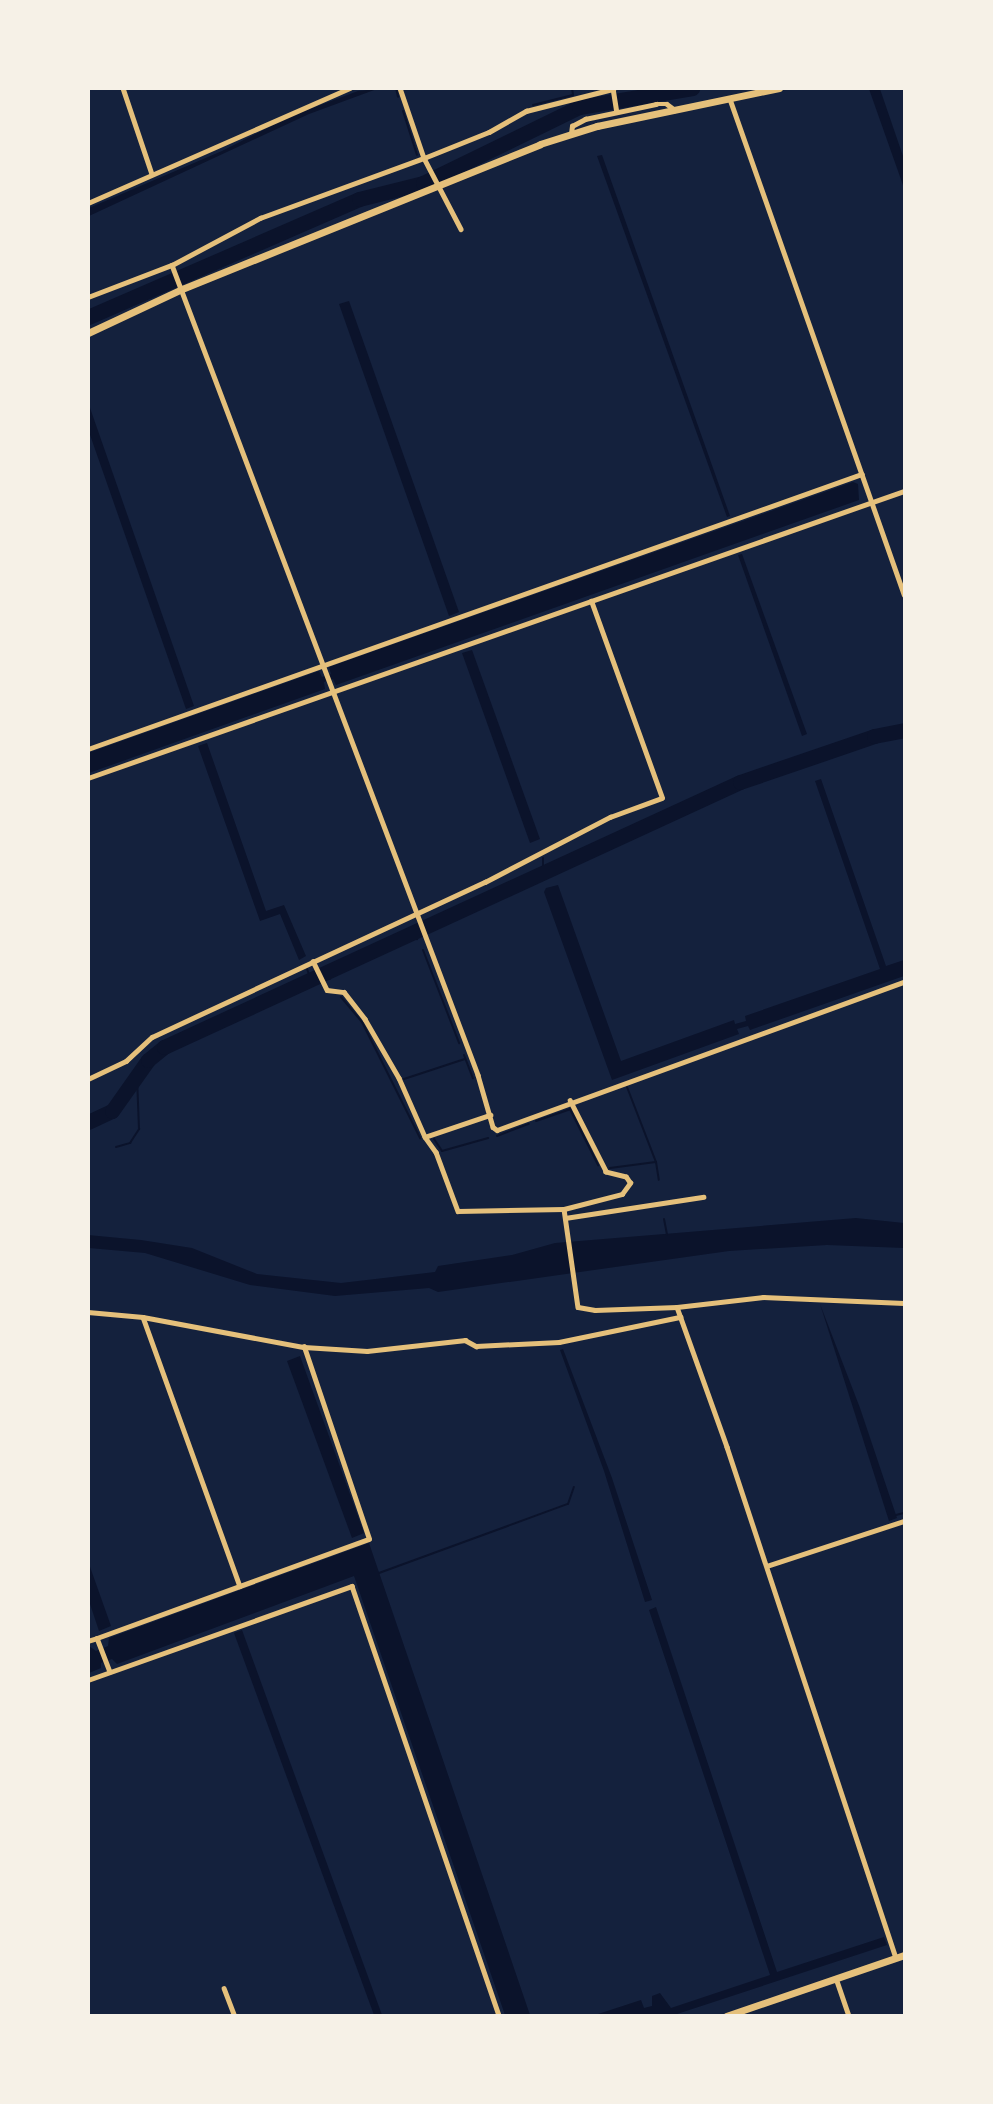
<!DOCTYPE html>
<style>
body{margin:0}
#map{position:relative;width:993px;height:2104px;overflow:hidden;background:#14213d;font-family:Ubuntu,sans-serif}
div>[style]{position:absolute}
.water>*{inset:0;background:#0b132b}
.stream>*{height:2px;margin:-1px;padding:0 1px;transform-origin:1px;border-radius:1px;background:#0b132b}
.river>*{height:15px;margin:-7.5px;padding:0 7.5px;transform-origin:7.5px;border-radius:7.5px;background:#0b132b}
.minor>*{height:4.5px;margin:-2.25px;padding:0 2.25px;transform-origin:2.25px;border-radius:2.25px;background:#e5c07b}
.trunk>*{height:7px;margin:-3.5px;padding:0 3.5px;transform-origin:3.5px;border-radius:3.5px;background:#e5c07b}
span{translate:-50% -50%;white-space:nowrap;text-align:center;line-height:1.15;-webkit-text-stroke:4.5px #f6f1e7;paint-order:stroke}
.frame{position:absolute;inset:0;border:90px solid #f6f1e7;pointer-events:none}
</style>
<div id="map">
<div class="water">
<div style="clip-path:polygon(377px 89px,309px 114px,89px 216px,89px 208px,222px 151px,291px 116px,358px 91px)"></div>
<div style="clip-path:polygon(869px 89px,880px 89px,904px 159px,904px 188px)"></div>
<div style="clip-path:polygon(602px 155px,730px 516px,727px 517px,597px 156px)"></div>
<div style="clip-path:polygon(349px 301px,459px 612px,449px 616px,339px 304px)"></div>
<div style="clip-path:polygon(89px 405px,194px 706px,186px 709px,89px 432px)"></div>
<div style="clip-path:polygon(853px 482px,858px 484px,859px 500px,336px 685px,333px 679px,324px 682px,325px 689px,89px 773px,88px 753px,319px 671px,322px 677px,331px 674px,329px 667px)"></div>
<div style="clip-path:polygon(742px 554px,807px 734px,802px 736px,738px 555px)"></div>
<div style="clip-path:polygon(472px 650px,540px 839px,530px 843px,462px 653px)"></div>
<div style="clip-path:polygon(207px 743px,266px 911px,284px 905px,306px 956px,299px 960px,280px 914px,260px 921px,198px 746px)"></div>
<div style="clip-path:polygon(821px 779px,886px 966px,904px 960px,904px 976px,750px 1030px,748px 1026px,737px 1029px,739px 1034px,612px 1080px,544px 892px,546px 888px,558px 885px,621px 1061px,734px 1020px,735px 1024px,746px 1021px,745px 1016px,880px 969px,815px 781px)"></div>
<div style="clip-path:polygon(856px 1218px,904px 1223px,904px 1248px,827px 1245px,729px 1251px,438px 1292px,429px 1288px,335px 1296px,250px 1285px,145px 1253px,89px 1248px,88px 1235px,141px 1240px,192px 1248px,257px 1274px,341px 1283px,435px 1272px,438px 1266px,512px 1255px,555px 1243px)"></div>
<div style="clip-path:polygon(820px 1304px,860px 1408px,897px 1518px,889px 1521px)"></div>
<div style="clip-path:polygon(563px 1349px,612px 1478px,652px 1600px,645px 1602px,604px 1471px,560px 1350px)"></div>
<div style="clip-path:polygon(300px 1356px,364px 1533px,352px 1538px,287px 1361px)"></div>
<div style="clip-path:polygon(369px 1543px,530px 2015px,505px 2015px,354px 1576px,117px 1664px,112px 1659px,101px 1663px,101px 1668px,89px 1673px,89px 1646px,96px 1651px,108px 1646px,109px 1638px)"></div>
<div style="clip-path:polygon(89px 1564px,111px 1626px,99px 1631px,89px 1601px)"></div>
<div style="clip-path:polygon(656px 1607px,777px 1972px,884px 1937px,887px 1945px,674px 2015px,595px 2015px,641px 2000px,644px 2008px,652px 2006px,652px 1996px,660px 1993px,671px 2008px,770px 1975px,649px 1610px)"></div>
<div style="clip-path:polygon(242px 1630px,382px 2015px,374px 2015px,234px 1633px)"></div>
</div>
<div class="stream">
<div style="left:396px;top:88px;width:9px;rotate:77deg"></div>
<div style="left:533px;top:105px;width:41px;rotate:-14deg"></div>
<div style="left:573px;top:95px;width:7px;rotate:-98deg"></div>
<div style="left:403px;top:111px;width:46px;rotate:72.3deg"></div>
<div style="left:543px;top:858px;width:14px;rotate:90deg"></div>
<div style="left:414px;top:934px;width:6px;rotate:59deg"></div>
<div style="left:423px;top:950px;width:100px;rotate:68.8deg"></div>
<div style="left:307px;top:969px;width:12px;rotate:70deg"></div>
<div style="left:326px;top:973px;width:7px;rotate:56deg"></div>
<div style="left:341px;top:997px;width:33px;rotate:50deg"></div>
<div style="left:362px;top:1022px;width:130px;rotate:63.4deg"></div>
<div style="left:464px;top:1055px;width:25px;rotate:69deg"></div>
<div style="left:404px;top:1079px;width:64px;rotate:-18.2deg"></div>
<div style="left:627px;top:1087px;width:80px;rotate:68.9deg"></div>
<div style="left:656px;top:1162px;width:18px;rotate:81deg"></div>
<div style="left:536px;top:1121px;width:36px;rotate:-19deg"></div>
<div style="left:570px;top:1109px;width:63px;rotate:63.4deg"></div>
<div style="left:497px;top:1136px;width:34px;rotate:-21deg"></div>
<div style="left:434px;top:1139px;width:14px;rotate:56deg"></div>
<div style="left:442px;top:1151px;width:48px;rotate:-15.8deg"></div>
<div style="left:116px;top:1147px;width:15px;rotate:-16deg"></div>
<div style="left:130px;top:1143px;width:17px;rotate:-57deg"></div>
<div style="left:139px;top:1129px;width:53px;rotate:-92.2deg"></div>
<div style="left:610px;top:1168px;width:46px;rotate:-7.4deg"></div>
<div style="left:664px;top:1219px;width:16px;rotate:79deg"></div>
<div style="left:896px;top:1515px;width:8px;rotate:-14deg"></div>
<div style="left:379px;top:1573px;width:201px;rotate:-20.1deg"></div>
<div style="left:568px;top:1504px;width:18px;rotate:-71deg"></div>
</div>
<div class="river">
<div style="left:88px;top:317px;width:296px;rotate:-23.5deg"></div>
<div style="left:359px;top:199px;width:66px;rotate:-14deg"></div>
<div style="left:423px;top:183px;width:174px;rotate:-26deg"></div>
<div style="left:579px;top:107px;width:115px;rotate:-9.5deg"></div>
<div style="left:88px;top:1122px;width:26px;rotate:-25deg"></div>
<div style="left:112px;top:1111px;width:62px;rotate:-54.8deg"></div>
<div style="left:148px;top:1060px;width:21px;rotate:-39deg"></div>
<div style="left:164px;top:1047px;width:634px;rotate:-24.71deg"></div>
<div style="left:740px;top:782px;width:142px;rotate:-18.9deg"></div>
<div style="left:874px;top:736px;width:31px;rotate:-11deg"></div>
</div>
<div class="minor">
<div style="left:123px;top:88px;width:91px;rotate:71.4deg"></div>
<div style="left:400px;top:88px;width:74px;rotate:71.1deg"></div>
<div style="left:424px;top:158px;width:80px;rotate:62.5deg"></div>
<div style="left:577px;top:88px;width:14px"></div>
<div style="left:613px;top:88px;width:24px;rotate:81deg"></div>
<div style="left:730px;top:99px;width:525px;rotate:70.63deg"></div>
<div style="left:571px;top:134px;width:8px;rotate:-83deg"></div>
<div style="left:572px;top:126px;width:15px;rotate:-28deg"></div>
<div style="left:585px;top:119px;width:73px;rotate:-11.9deg"></div>
<div style="left:656px;top:104px;width:11px"></div>
<div style="left:667px;top:104px;width:10px;rotate:37deg"></div>
<div style="left:88px;top:203px;width:286px;rotate:-23.7deg"></div>
<div style="left:172px;top:265px;width:866px;rotate:69.3deg"></div>
<div style="left:478px;top:1075px;width:54px;rotate:73.9deg"></div>
<div style="left:493px;top:1127px;width:5px;rotate:37deg"></div>
<div style="left:497px;top:1130px;width:433px;rotate:-20deg"></div>
<div style="left:88px;top:297px;width:90px;rotate:-20.9deg"></div>
<div style="left:172px;top:265px;width:100px;rotate:-28.1deg"></div>
<div style="left:260px;top:218px;width:175px;rotate:-20.1deg"></div>
<div style="left:424px;top:158px;width:70px;rotate:-21.8deg"></div>
<div style="left:489px;top:132px;width:43px;rotate:-29.6deg"></div>
<div style="left:526px;top:111px;width:90px;rotate:-14.2deg"></div>
<div style="left:88px;top:749px;width:821px;rotate:-19.56deg"></div>
<div style="left:88px;top:778px;width:865px;rotate:-19.38deg"></div>
<div style="left:313px;top:961px;width:32px;rotate:64deg"></div>
<div style="left:327px;top:990px;width:17px;rotate:7deg"></div>
<div style="left:344px;top:992px;width:34px;rotate:52deg"></div>
<div style="left:365px;top:1019px;width:68px;rotate:60deg"></div>
<div style="left:399px;top:1078px;width:64px;rotate:66.2deg"></div>
<div style="left:425px;top:1137px;width:19px;rotate:54deg"></div>
<div style="left:436px;top:1152px;width:63px;rotate:69.6deg"></div>
<div style="left:458px;top:1211px;width:106px;rotate:-1.1deg"></div>
<div style="left:564px;top:1209px;width:60px;rotate:-14.5deg"></div>
<div style="left:622px;top:1194px;width:14px;rotate:-54deg"></div>
<div style="left:630px;top:1183px;width:7px;rotate:-124deg"></div>
<div style="left:626px;top:1177px;width:21px;rotate:-166deg"></div>
<div style="left:606px;top:1172px;width:80px;rotate:-116.9deg"></div>
<div style="left:88px;top:1079px;width:42px;rotate:-25.3deg"></div>
<div style="left:126px;top:1061px;width:35px;rotate:-43deg"></div>
<div style="left:152px;top:1037px;width:367px;rotate:-25deg"></div>
<div style="left:485px;top:882px;width:141px;rotate:-27.5deg"></div>
<div style="left:610px;top:817px;width:55px;rotate:-20.1deg"></div>
<div style="left:662px;top:798px;width:209px;rotate:-109.8deg"></div>
<div style="left:425px;top:1137px;width:69px;rotate:-18.7deg"></div>
<div style="left:564px;top:1209px;width:99px;rotate:81.9deg"></div>
<div style="left:578px;top:1307px;width:17px;rotate:10deg"></div>
<div style="left:595px;top:1310px;width:82px;rotate:-2.1deg"></div>
<div style="left:677px;top:1307px;width:149px;rotate:70.3deg"></div>
<div style="left:727px;top:1447px;width:538px;rotate:71.7deg"></div>
<div style="left:565px;top:1218px;width:140px;rotate:-8.7deg"></div>
<div style="left:677px;top:1307px;width:87px;rotate:-6.6deg"></div>
<div style="left:763px;top:1297px;width:141px;rotate:2.4deg"></div>
<div style="left:88px;top:1312px;width:55px;rotate:5.2deg"></div>
<div style="left:143px;top:1317px;width:164px;rotate:10.6deg"></div>
<div style="left:304px;top:1347px;width:63px;rotate:3.6deg"></div>
<div style="left:367px;top:1351px;width:99px;rotate:-6.4deg"></div>
<div style="left:465px;top:1340px;width:13px;rotate:29deg"></div>
<div style="left:476px;top:1346px;width:83px;rotate:-2.8deg"></div>
<div style="left:559px;top:1342px;width:124px;rotate:-11.7deg"></div>
<div style="left:143px;top:1317px;width:286px;rotate:70.2deg"></div>
<div style="left:767px;top:1566px;width:144px;rotate:-18.2deg"></div>
<div style="left:97px;top:1638px;width:289px;rotate:-20deg"></div>
<div style="left:369px;top:1539px;width:203px;rotate:-108.7deg"></div>
<div style="left:88px;top:1641px;width:9px;rotate:-18deg"></div>
<div style="left:97px;top:1638px;width:36px;rotate:69deg"></div>
<div style="left:88px;top:1680px;width:280px;rotate:-19.6deg"></div>
<div style="left:352px;top:1586px;width:454px;rotate:71.1deg"></div>
<div style="left:836px;top:1978px;width:40px;rotate:71.1deg"></div>
<div style="left:224px;top:1988px;width:30px;rotate:69deg"></div>
</div>
<div class="trunk">
<div style="left:88px;top:333px;width:104px;rotate:-25.1deg"></div>
<div style="left:182px;top:289px;width:386px;rotate:-22deg"></div>
<div style="left:540px;top:144px;width:60px;rotate:-17.5deg"></div>
<div style="left:597px;top:126px;width:186px;rotate:-11.8deg"></div>
<div style="left:726px;top:2016px;width:188px;rotate:-18.9deg"></div>
</div>
<div class="frame"></div>
</div>
